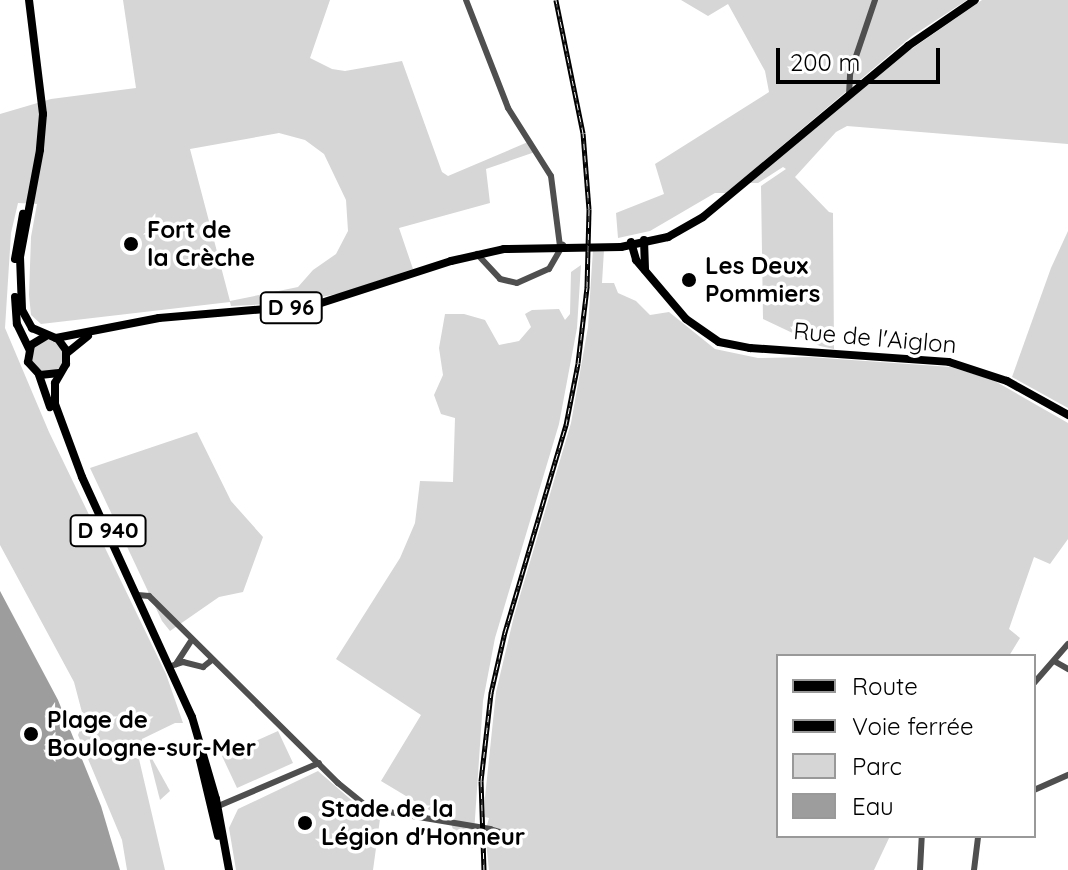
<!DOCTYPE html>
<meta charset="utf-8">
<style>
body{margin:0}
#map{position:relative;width:1068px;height:870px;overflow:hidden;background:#fff;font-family:Quicksand,sans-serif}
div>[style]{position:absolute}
.green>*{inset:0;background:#d6d6d6}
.round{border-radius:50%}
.water>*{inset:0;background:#9d9d9d}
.minor>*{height:6px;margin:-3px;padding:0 3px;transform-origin:3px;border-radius:3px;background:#4f4f4f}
.major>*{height:8px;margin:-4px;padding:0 4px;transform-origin:4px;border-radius:4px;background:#000}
.rail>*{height:5px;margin-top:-2.5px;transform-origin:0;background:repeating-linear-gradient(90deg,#fff 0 6px,#000 0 12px);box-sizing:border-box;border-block:2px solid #000}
.dots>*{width:22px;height:22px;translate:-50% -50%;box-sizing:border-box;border:4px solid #fff;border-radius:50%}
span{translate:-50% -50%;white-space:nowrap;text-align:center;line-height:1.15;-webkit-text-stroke:7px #fff;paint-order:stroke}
.shield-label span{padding:2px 6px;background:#fff;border:2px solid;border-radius:6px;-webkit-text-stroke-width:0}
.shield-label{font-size:22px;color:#000;font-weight:700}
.poi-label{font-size:24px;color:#000;font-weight:700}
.left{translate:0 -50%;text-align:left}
.street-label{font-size:24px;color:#000}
.legend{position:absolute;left:776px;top:654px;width:260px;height:184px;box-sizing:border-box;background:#fff;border:2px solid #999;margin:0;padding:10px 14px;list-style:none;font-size:24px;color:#000}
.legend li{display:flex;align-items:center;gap:16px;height:40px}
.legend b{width:40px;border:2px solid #999}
.scale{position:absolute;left:776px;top:48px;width:164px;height:36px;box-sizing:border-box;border:4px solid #000;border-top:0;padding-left:10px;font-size:24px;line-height:28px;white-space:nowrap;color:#000;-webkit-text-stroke:6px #fff;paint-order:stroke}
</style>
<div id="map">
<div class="green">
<div style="clip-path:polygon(evenodd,123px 0,330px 0,310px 58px,332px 69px,345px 71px,402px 61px,442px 172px,448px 176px,528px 142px,535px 152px,486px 169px,490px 203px,399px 228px,413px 269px,342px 293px,290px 303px,231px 306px,230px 302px,41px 324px,31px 315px,29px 295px,31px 237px,37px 204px,18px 203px,11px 233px,5px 328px,49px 432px,166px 674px,183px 723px,175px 723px,142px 739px,139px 759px,165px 870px,127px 870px,122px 840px,78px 735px,84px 720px,74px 682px,0 545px,0 114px,51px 99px,136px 88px,123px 0,279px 133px,305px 140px,324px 154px,346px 200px,348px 231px,336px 254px,313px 270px,298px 287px,230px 301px,190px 149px,279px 133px)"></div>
<div style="clip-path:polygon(681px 0,967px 0,912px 36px,726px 193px,715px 193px,650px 231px,618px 238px,616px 213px,664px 194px,655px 164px,769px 92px,765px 71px,728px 4px,708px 16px)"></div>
<div style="clip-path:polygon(982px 0,1068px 0,1068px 144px,847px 126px,836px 132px,795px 177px,829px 212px,833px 213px,834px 349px,820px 346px,763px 319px,761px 186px,786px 169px,783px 167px,758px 183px,749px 183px,900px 57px)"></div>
<div style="clip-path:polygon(1068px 231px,1068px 408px,1012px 377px,1051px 268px)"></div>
<div style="clip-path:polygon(593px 249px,604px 250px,602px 283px,614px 283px,618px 293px,636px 301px,650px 315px,669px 312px,715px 349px,758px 358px,809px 357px,951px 367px,993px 380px,1068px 423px,1068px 539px,1050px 564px,1034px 557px,1009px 629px,1020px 638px,1009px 656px,778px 656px,778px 836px,890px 836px,874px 870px,489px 870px,485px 832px,489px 818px,485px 817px,485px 797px,496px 692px,514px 616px,571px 423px,588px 327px)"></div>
<div style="clip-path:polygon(581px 265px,577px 328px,559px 424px,495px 638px,483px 701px,473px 848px,458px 846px,451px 823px,381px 781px,421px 715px,336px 659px,400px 558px,415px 523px,420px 481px,453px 482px,455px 418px,441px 414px,434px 395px,443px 375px,439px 348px,445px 314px,464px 314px,485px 320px,499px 345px,519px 341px,531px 327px,525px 314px,532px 310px,559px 309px,565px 320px,570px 314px,571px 272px)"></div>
<div class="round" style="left:32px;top:340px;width:32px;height:32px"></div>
<div style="clip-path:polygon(197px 432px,231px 501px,263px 537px,243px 592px,219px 597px,170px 631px,162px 621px,90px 468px)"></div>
<div style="clip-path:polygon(278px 731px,293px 763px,237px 788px,222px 756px)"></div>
<div style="clip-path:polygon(150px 755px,170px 791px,160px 800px,149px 757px)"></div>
<div style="clip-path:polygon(318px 771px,364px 811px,380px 819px,373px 870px,236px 870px,229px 828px,238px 809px)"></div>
</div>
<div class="water">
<div style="clip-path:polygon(0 591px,58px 700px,101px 806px,120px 870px,0 870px)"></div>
</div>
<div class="minor">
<div style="left:466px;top:0;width:116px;rotate:68.7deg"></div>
<div style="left:508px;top:108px;width:80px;rotate:57.7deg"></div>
<div style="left:551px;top:176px;width:71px;rotate:82.7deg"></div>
<div style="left:849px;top:95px;width:21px;rotate:-87deg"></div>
<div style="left:850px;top:74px;width:78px;rotate:-71.3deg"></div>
<div style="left:477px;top:254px;width:34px;rotate:47deg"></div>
<div style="left:500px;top:279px;width:17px;rotate:13deg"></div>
<div style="left:517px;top:283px;width:35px;rotate:-24deg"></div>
<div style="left:549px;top:269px;width:28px;rotate:-60deg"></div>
<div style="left:138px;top:595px;width:11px;rotate:5deg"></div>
<div style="left:149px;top:596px;width:266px;rotate:44.7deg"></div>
<div style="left:338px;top:783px;width:35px;rotate:39deg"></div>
<div style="left:365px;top:805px;width:13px;rotate:23deg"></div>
<div style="left:377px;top:810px;width:115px;rotate:9.5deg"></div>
<div style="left:490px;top:829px;width:31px;rotate:17deg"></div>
<div style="left:1054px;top:661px;width:16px;rotate:30deg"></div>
<div style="left:176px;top:664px;width:27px;rotate:-57deg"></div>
<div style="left:171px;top:666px;width:13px;rotate:-18deg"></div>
<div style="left:183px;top:662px;width:21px;rotate:14deg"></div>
<div style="left:203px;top:667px;width:11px;rotate:-38deg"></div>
<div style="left:1034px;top:683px;width:52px;rotate:-48.9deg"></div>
<div style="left:1034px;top:790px;width:37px;rotate:-24deg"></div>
<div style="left:216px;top:807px;width:112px;rotate:-23.1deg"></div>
<div style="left:920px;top:870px;width:34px;rotate:-87deg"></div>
<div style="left:974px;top:870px;width:34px;rotate:-83deg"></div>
</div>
<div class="major">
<div style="left:29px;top:0;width:115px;rotate:83deg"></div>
<div style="left:43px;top:114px;width:36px;rotate:95deg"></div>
<div style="left:40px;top:150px;width:109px;rotate:100.6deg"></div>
<div style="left:20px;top:257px;width:53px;rotate:87.8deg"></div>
<div style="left:22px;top:310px;width:21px;rotate:61deg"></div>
<div style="left:32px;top:328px;width:28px;rotate:23deg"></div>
<div style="left:58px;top:339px;width:14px;rotate:54deg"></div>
<div style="left:66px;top:350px;width:14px;rotate:90deg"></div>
<div style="left:66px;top:364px;width:22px;rotate:120deg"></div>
<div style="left:55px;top:383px;width:21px;rotate:90deg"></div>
<div style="left:55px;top:404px;width:78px;rotate:69.7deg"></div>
<div style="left:82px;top:477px;width:264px;rotate:65.4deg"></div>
<div style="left:192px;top:717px;width:85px;rotate:73.7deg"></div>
<div style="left:216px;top:799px;width:72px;rotate:79.6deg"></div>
<div style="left:644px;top:240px;width:30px;rotate:88deg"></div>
<div style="left:631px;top:242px;width:19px;rotate:74deg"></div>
<div style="left:636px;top:260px;width:77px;rotate:49.7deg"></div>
<div style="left:686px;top:319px;width:40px;rotate:34.9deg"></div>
<div style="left:719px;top:342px;width:32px;rotate:11deg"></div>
<div style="left:750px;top:348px;width:199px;rotate:4deg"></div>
<div style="left:949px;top:362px;width:61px;rotate:18.1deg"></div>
<div style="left:1007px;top:381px;width:70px;rotate:29.1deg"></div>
<div style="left:15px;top:259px;width:46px;rotate:-79.9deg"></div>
<div style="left:15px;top:297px;width:27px;rotate:86deg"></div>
<div style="left:17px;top:324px;width:28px;rotate:64deg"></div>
<div style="left:46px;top:336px;width:17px;rotate:149deg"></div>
<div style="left:31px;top:345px;width:17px;rotate:100deg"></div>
<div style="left:28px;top:362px;width:18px;rotate:47deg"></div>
<div style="left:40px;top:375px;width:19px;rotate:-6deg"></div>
<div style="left:56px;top:338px;width:105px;rotate:-11deg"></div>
<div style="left:159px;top:318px;width:157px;rotate:-4.8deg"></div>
<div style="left:315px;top:305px;width:143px;rotate:-17.9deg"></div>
<div style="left:451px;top:261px;width:54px;rotate:-12.8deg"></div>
<div style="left:504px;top:249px;width:117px;rotate:-1deg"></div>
<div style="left:621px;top:247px;width:48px;rotate:-12deg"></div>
<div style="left:668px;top:237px;width:40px;rotate:-29.7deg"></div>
<div style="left:703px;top:217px;width:267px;rotate:-39.8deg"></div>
<div style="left:908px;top:46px;width:81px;rotate:-34.5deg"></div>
<div style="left:67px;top:353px;width:27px;rotate:-39deg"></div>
<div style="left:39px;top:375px;width:34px;rotate:71deg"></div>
<div style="left:199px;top:756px;width:82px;rotate:76.6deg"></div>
</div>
<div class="rail">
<div style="left:484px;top:870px;width:89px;rotate:-91.9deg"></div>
<div style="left:481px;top:781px;width:89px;rotate:-83.5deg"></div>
<div style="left:491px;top:693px;width:63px;rotate:-77.1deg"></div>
<div style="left:505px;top:632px;width:216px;rotate:-73.6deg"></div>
<div style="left:566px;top:425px;width:63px;rotate:-79deg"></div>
<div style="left:578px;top:363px;width:77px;rotate:-83.2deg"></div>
<div style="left:587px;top:287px;width:78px;rotate:-88.5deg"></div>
<div style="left:589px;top:209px;width:76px;rotate:-94.5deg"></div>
<div style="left:583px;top:133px;width:136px;rotate:-101.5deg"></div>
</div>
<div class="dots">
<div style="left:131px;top:244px;background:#000"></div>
<div style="left:689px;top:280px;background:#000"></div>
<div style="left:31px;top:734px;background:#000"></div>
<div style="left:305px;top:823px;background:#000"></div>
</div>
<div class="shield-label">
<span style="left:291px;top:308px">D 96</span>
<span style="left:108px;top:531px">D 940</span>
</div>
<div class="poi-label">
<span class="left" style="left:147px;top:244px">Fort de<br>la Crèche</span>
<span class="left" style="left:705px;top:280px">Les Deux<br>Pommiers</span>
<span class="left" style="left:47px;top:734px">Plage de<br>Boulogne-sur-Mer</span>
<span class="left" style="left:321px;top:823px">Stade de la<br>Légion d'Honneur</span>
</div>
<div class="street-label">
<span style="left:875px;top:338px;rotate:5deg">Rue de l'Aiglon</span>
</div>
<ul class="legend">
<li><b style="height:10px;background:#000"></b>Route</li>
<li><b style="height:10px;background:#000"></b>Voie ferrée</li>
<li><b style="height:22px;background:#d6d6d6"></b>Parc</li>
<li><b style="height:22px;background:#9d9d9d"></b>Eau</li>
</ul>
<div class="scale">200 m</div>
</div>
